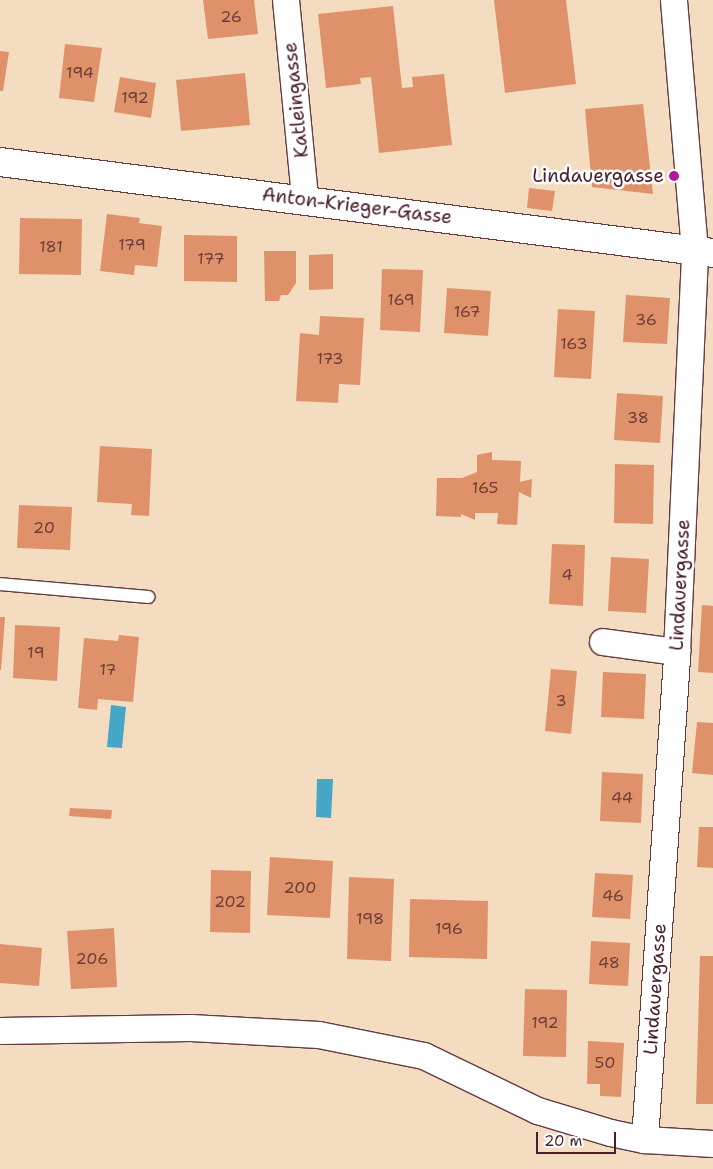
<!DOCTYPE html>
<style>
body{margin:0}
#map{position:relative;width:713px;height:1169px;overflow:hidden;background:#f4dcc0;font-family:"Shantell Sans",sans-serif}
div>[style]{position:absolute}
.water>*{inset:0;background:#45a7c5}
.building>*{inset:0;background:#df9269}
.roads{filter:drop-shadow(1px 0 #643b41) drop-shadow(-1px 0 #643b41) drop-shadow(0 1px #643b41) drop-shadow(0 -1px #643b41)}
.lane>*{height:12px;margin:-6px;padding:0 6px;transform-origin:6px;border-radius:6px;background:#fff}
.street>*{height:26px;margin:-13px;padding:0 13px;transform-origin:13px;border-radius:13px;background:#fff}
.secondary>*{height:28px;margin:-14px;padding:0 14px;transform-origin:14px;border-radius:14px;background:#fff}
.dots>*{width:14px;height:14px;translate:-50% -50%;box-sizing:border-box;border:2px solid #fff;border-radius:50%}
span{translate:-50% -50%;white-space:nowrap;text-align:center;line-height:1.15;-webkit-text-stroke:5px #fff;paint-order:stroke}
.number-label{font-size:16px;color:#6f3c3a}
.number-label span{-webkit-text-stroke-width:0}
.street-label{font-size:19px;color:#4a1f2b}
.poi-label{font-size:19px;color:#4a1f2b}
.right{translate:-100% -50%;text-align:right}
.scale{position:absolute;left:536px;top:1132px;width:80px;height:22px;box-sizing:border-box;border:2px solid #4a1f2b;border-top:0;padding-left:6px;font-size:15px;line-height:18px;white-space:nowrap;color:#4a1f2b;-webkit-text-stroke:4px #fff;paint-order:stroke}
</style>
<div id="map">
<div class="water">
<div style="clip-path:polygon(111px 705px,126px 707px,122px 748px,107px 747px)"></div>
<div style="clip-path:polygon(317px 779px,333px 779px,331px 818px,316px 817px)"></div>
</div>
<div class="building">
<div style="clip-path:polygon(203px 0,254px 0,258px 34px,208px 39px)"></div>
<div style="clip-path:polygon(494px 0,566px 0,576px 84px,505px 93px)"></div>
<div style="clip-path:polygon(393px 6px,402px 88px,413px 87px,412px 77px,444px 74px,452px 145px,379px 153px,371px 77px,360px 78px,361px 84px,326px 88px,318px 14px)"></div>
<div style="clip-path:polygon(65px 44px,102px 48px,94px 102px,59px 98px)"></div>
<div style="clip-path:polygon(0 51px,9px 52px,3px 91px,0 91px)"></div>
<div style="clip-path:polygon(245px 73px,250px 125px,181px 131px,176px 80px)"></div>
<div style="clip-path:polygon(120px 77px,156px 83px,151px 118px,114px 112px)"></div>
<div style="clip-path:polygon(643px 104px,653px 194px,592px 187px,585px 109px)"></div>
<div style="clip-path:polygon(529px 188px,555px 191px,552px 211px,527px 208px)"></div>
<div style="clip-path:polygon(107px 214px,140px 218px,139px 223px,162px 226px,157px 267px,135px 265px,134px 275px,100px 271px)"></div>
<div style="clip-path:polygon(20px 218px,82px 219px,81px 275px,19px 274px)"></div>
<div style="clip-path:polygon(184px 235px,237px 236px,237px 282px,184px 281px)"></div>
<div style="clip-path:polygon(264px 251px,296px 251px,296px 283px,288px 295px,281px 295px,279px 301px,265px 301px)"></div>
<div style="clip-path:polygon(333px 254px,333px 289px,309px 290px,309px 255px)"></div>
<div style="clip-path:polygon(382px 269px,423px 270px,420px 332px,380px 330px)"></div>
<div style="clip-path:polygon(447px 288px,491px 291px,488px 336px,444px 333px)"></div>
<div style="clip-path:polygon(626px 295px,670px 298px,667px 344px,623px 342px)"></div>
<div style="clip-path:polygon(558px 309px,595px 311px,591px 379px,554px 377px)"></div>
<div style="clip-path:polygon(320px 316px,364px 318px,360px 385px,339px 384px,338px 403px,296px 401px,300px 333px,319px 335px)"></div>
<div style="clip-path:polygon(617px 393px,663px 396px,660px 443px,614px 440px)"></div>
<div style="clip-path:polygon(100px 446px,152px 449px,149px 516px,131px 515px,132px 504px,97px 502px)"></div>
<div style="clip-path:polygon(492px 452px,492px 460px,521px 461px,520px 482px,532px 479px,531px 498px,519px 492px,517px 525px,497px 524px,498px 513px,475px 513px,475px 520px,461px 514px,461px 517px,436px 516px,437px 478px,462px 478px,477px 472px,477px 455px)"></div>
<div style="clip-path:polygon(615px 464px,654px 465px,653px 524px,614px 523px)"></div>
<div style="clip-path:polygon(19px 505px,72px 507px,70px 550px,17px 548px)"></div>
<div style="clip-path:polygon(552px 544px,585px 545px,583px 606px,549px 604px)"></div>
<div style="clip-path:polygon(611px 557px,649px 559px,646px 613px,608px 611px)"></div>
<div style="clip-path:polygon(702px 605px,713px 606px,713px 673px,698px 672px)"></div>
<div style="clip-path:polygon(0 617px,5px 617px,1px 670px,0 670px)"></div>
<div style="clip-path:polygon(15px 625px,60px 627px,57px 681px,13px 678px)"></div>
<div style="clip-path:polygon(119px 635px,139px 637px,133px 702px,98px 699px,97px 710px,78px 708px,84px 638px,118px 641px)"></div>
<div style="clip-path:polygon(551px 669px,577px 671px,571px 734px,545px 731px)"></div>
<div style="clip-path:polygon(603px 672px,646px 674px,644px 719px,601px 717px)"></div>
<div style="clip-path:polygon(697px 722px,713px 723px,713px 775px,692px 773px)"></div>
<div style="clip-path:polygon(602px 772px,643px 774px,641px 823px,600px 821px)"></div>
<div style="clip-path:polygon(70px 808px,112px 810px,111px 819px,69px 816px)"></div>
<div style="clip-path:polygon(699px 827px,713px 827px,713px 868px,697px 867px)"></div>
<div style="clip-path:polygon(270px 857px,333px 861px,330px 918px,267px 915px)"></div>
<div style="clip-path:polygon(211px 870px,251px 871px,250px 933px,210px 932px)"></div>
<div style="clip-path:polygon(595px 873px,633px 875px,630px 919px,592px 917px)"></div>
<div style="clip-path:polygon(349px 877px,394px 879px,391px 961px,347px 959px)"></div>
<div style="clip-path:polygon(410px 899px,488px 901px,487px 959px,409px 957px)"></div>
<div style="clip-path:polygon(114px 928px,117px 987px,71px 989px,67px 931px)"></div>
<div style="clip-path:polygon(591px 941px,630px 943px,628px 986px,589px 984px)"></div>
<div style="clip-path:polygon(0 944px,42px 948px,39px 986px,0 983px)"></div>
<div style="clip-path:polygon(700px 956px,713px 956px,713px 1104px,696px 1104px)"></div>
<div style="clip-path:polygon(525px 989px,567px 990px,566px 1057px,523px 1056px)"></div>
<div style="clip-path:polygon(588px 1041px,624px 1043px,621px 1097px,600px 1096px,600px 1084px,587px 1084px)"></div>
</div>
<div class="roads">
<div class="lane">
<div style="left:0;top:584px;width:149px;rotate:5deg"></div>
</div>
<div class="street">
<div style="left:286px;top:0;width:200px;rotate:84.5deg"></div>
<div style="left:603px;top:642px;width:75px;rotate:7.7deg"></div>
<div style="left:0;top:1031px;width:191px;rotate:-0.9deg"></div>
<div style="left:191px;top:1028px;width:128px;rotate:3.1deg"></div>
<div style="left:319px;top:1035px;width:107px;rotate:11.3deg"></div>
<div style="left:424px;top:1056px;width:127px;rotate:25.8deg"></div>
<div style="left:538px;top:1111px;width:76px;rotate:16.8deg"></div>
<div style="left:611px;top:1133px;width:35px;rotate:12deg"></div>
<div style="left:645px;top:1140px;width:68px;rotate:3.4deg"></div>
<div style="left:645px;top:1140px;width:489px;rotate:-86.2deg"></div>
<div style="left:677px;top:652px;width:401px;rotate:-87.4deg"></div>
<div style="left:695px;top:251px;width:252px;rotate:-94.8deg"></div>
</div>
<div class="secondary">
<div style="left:0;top:162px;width:719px;rotate:7.27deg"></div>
</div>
</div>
<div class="dots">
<div style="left:674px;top:176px;background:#b5179e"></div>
</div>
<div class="number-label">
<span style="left:231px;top:17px">26</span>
<span style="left:80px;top:73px">194</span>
<span style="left:135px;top:98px">192</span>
<span style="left:132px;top:245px">179</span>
<span style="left:51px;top:247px">181</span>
<span style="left:211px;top:259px">177</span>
<span style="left:401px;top:300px">169</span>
<span style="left:467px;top:312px">167</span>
<span style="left:646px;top:320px">36</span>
<span style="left:574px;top:344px">163</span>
<span style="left:330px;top:359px">173</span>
<span style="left:638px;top:418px">38</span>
<span style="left:485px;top:488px">165</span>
<span style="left:44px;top:528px">20</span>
<span style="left:567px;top:575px">4</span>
<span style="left:36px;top:653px">19</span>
<span style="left:108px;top:670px">17</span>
<span style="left:561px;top:701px">3</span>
<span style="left:622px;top:798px">44</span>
<span style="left:300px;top:888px">200</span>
<span style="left:613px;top:896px">46</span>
<span style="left:230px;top:902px">202</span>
<span style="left:370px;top:919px">198</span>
<span style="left:449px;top:929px">196</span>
<span style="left:92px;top:959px">206</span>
<span style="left:609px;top:963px">48</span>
<span style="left:545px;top:1023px">192</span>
<span style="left:605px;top:1063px">50</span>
</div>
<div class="street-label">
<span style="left:296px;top:100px;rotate:-96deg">Katleingasse</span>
<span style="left:357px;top:206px;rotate:7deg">Anton-Krieger-Gasse</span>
<span style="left:680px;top:585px;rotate:-87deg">Lindauergasse</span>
<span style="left:655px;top:989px;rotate:-86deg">Lindauergasse</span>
</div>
<div class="poi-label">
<span class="right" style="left:664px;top:176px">Lindauergasse</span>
</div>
<div class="scale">20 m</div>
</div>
